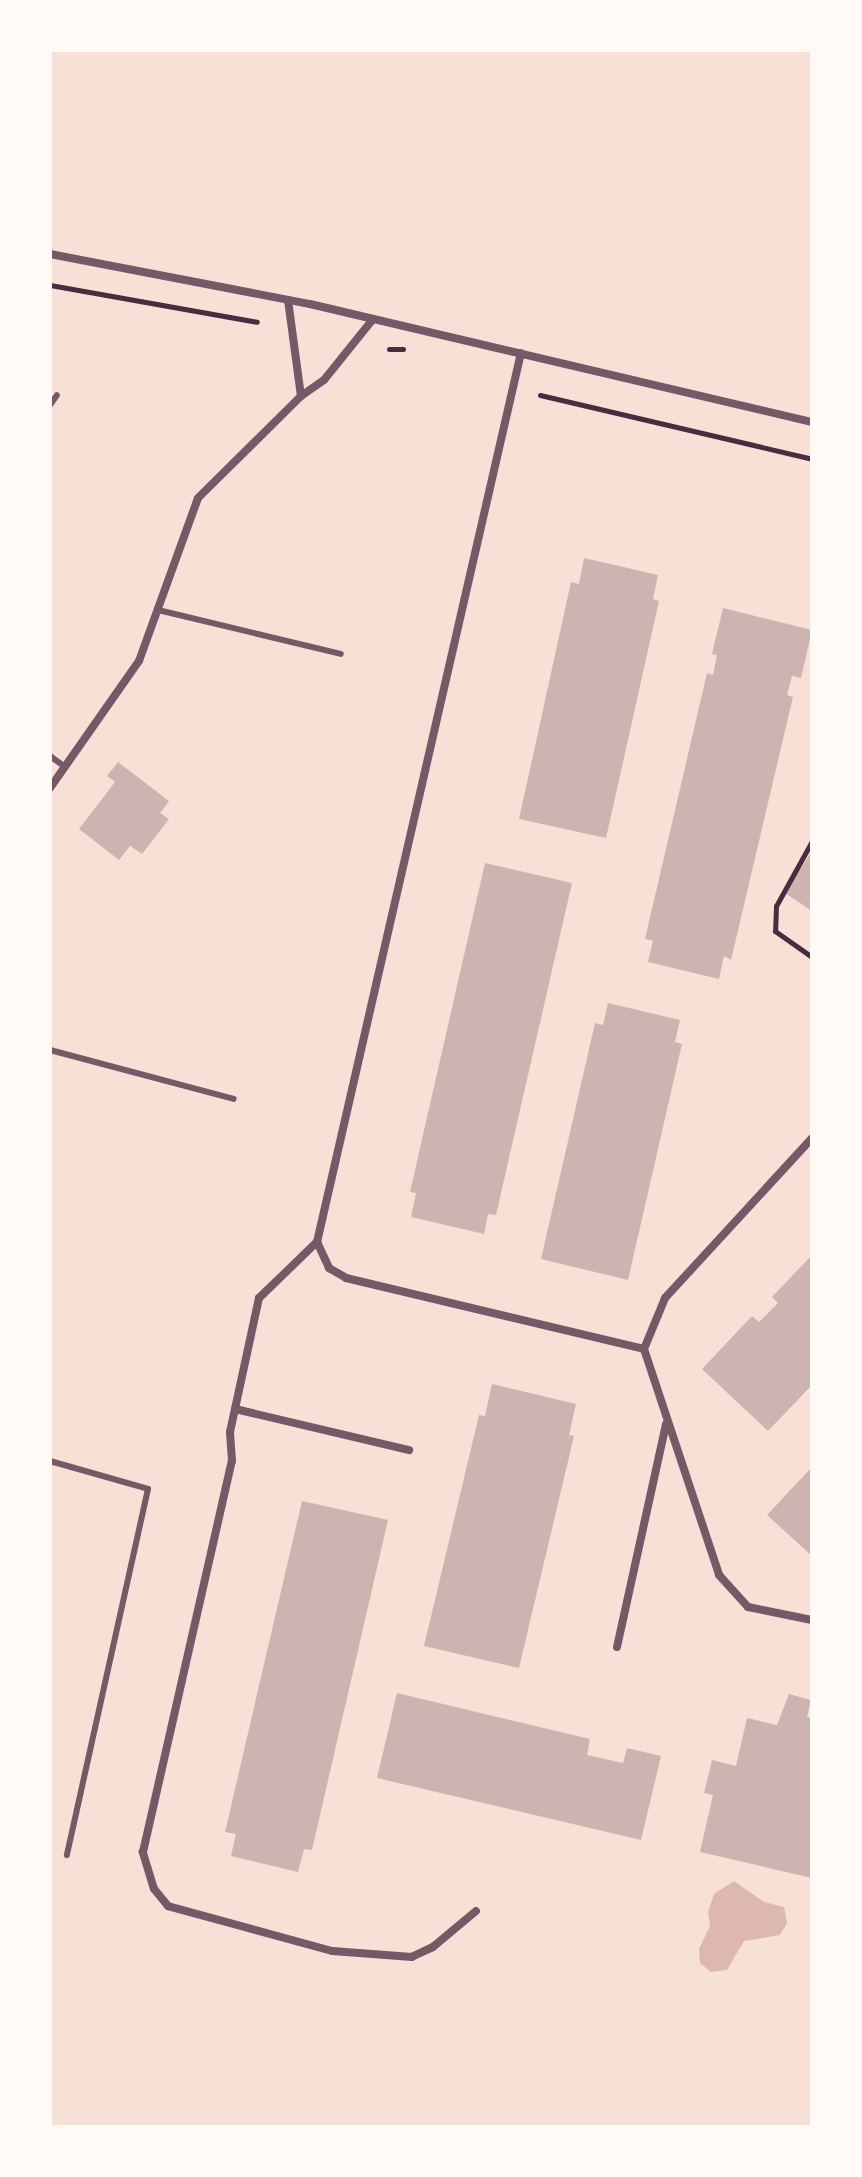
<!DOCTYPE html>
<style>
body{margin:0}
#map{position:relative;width:862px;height:2177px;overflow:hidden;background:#f7e1d7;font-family:"Crimson Pro",serif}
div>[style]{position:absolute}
.water>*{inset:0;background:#dcb8b0}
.building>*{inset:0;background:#ccb4b1}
.path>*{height:5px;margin:-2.5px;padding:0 2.5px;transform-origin:2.5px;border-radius:2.5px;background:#4a2c40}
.service>*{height:6px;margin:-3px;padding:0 3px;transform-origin:3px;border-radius:3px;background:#755966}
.minor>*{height:8px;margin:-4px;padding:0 4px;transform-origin:4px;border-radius:4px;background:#755966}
span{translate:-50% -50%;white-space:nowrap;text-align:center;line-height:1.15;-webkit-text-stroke:6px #fffaf5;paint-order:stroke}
.frame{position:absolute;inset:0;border:52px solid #fffaf5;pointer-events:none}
</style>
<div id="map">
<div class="water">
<div style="clip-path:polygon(734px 1881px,764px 1902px,784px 1907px,787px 1923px,780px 1935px,744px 1941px,727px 1970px,711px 1972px,700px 1963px,699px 1949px,710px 1926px,708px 1912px,714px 1894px)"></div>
</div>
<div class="building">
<div style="clip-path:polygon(584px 558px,658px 575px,653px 599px,659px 601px,606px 838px,519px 819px,571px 582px,579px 584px)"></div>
<div style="clip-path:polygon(723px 608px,812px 630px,801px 678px,792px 676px,787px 695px,793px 697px,731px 960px,724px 956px,719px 979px,648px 962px,653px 941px,645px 939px,707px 673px,713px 675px,717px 655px,712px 654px)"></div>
<div style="clip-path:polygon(118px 762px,169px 801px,160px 813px,169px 819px,142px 854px,130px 846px,119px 860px,79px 829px,115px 782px,107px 776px)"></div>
<div style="clip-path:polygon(812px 851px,812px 911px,785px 893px)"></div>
<div style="clip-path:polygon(485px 863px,572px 883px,496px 1215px,488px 1214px,484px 1234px,411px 1217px,416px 1193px,410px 1192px)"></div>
<div style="clip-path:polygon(608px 1003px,680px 1020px,675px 1042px,682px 1044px,628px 1280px,541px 1259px,595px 1023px,603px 1025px)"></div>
<div style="clip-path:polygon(812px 1255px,812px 1385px,768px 1431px,702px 1369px,752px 1316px,759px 1322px,778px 1303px,772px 1297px)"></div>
<div style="clip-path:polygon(492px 1384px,576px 1404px,569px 1435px,574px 1436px,519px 1668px,424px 1646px,479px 1415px,485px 1416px)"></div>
<div style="clip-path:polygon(812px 1467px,812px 1556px,767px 1515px)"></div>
<div style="clip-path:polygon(302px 1501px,388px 1520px,312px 1850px,304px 1849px,298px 1872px,231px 1856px,236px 1834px,225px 1832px)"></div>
<div style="clip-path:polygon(397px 1693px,590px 1739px,587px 1755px,623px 1763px,627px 1748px,661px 1756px,641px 1840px,377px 1778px)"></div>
<div style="clip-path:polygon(789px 1694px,811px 1700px,807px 1717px,812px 1718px,812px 1878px,700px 1852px,713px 1795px,704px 1793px,712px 1760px,736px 1766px,747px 1718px,777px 1725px)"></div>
</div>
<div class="path">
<div style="left:50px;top:285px;width:210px;rotate:10.1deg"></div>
<div style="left:389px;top:349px;width:14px"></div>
<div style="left:540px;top:395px;width:279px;rotate:13.2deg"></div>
<div style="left:812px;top:841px;width:74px;rotate:119deg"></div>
<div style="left:776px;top:906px;width:25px;rotate:92deg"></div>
<div style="left:775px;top:931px;width:45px;rotate:35.1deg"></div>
</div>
<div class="service">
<div style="left:50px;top:405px;width:12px;rotate:-55deg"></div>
<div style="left:158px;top:610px;width:188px;rotate:13.5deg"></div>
<div style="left:50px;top:756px;width:19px;rotate:36deg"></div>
<div style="left:50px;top:1050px;width:190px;rotate:14.9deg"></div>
<div style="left:50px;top:1461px;width:102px;rotate:15.9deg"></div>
<div style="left:148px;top:1489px;width:375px;rotate:102.5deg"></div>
</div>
<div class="minor">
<div style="left:50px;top:254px;width:265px;rotate:10.9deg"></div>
<div style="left:310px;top:304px;width:516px;rotate:13.23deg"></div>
<div style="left:288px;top:300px;width:97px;rotate:82.3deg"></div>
<div style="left:50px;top:788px;width:155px;rotate:-55deg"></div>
<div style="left:139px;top:661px;width:173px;rotate:-70.1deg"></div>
<div style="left:198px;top:498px;width:145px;rotate:-44.7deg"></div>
<div style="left:301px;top:396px;width:28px;rotate:-35deg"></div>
<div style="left:324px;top:380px;width:78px;rotate:-51.2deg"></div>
<div style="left:317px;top:1242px;width:29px;rotate:65deg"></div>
<div style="left:329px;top:1268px;width:20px;rotate:30deg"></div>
<div style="left:346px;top:1278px;width:306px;rotate:13.4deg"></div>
<div style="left:644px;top:1349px;width:238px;rotate:71.6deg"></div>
<div style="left:719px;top:1575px;width:43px;rotate:47.8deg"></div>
<div style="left:748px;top:1607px;width:65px;rotate:11.5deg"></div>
<div style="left:644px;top:1349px;width:55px;rotate:-67.6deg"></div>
<div style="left:665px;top:1298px;width:217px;rotate:-47.4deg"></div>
<div style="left:235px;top:1409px;width:179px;rotate:13.3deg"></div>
<div style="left:617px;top:1647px;width:228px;rotate:-77.6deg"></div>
<div style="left:476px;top:1911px;width:56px;rotate:140.1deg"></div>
<div style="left:433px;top:1947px;width:23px;rotate:155deg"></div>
<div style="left:412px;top:1957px;width:80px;rotate:-175.7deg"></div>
<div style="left:332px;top:1951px;width:170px;rotate:-164.7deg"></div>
<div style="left:168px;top:1906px;width:22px;rotate:-129deg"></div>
<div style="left:154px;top:1889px;width:39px;rotate:-107deg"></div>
<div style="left:143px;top:1852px;width:401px;rotate:-77.2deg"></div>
<div style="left:232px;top:1461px;width:29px;rotate:-94deg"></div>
<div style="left:230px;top:1432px;width:137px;rotate:-77.8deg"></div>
<div style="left:259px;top:1298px;width:81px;rotate:-44deg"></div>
<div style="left:317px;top:1242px;width:912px;rotate:-77.08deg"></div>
</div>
<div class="frame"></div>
</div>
